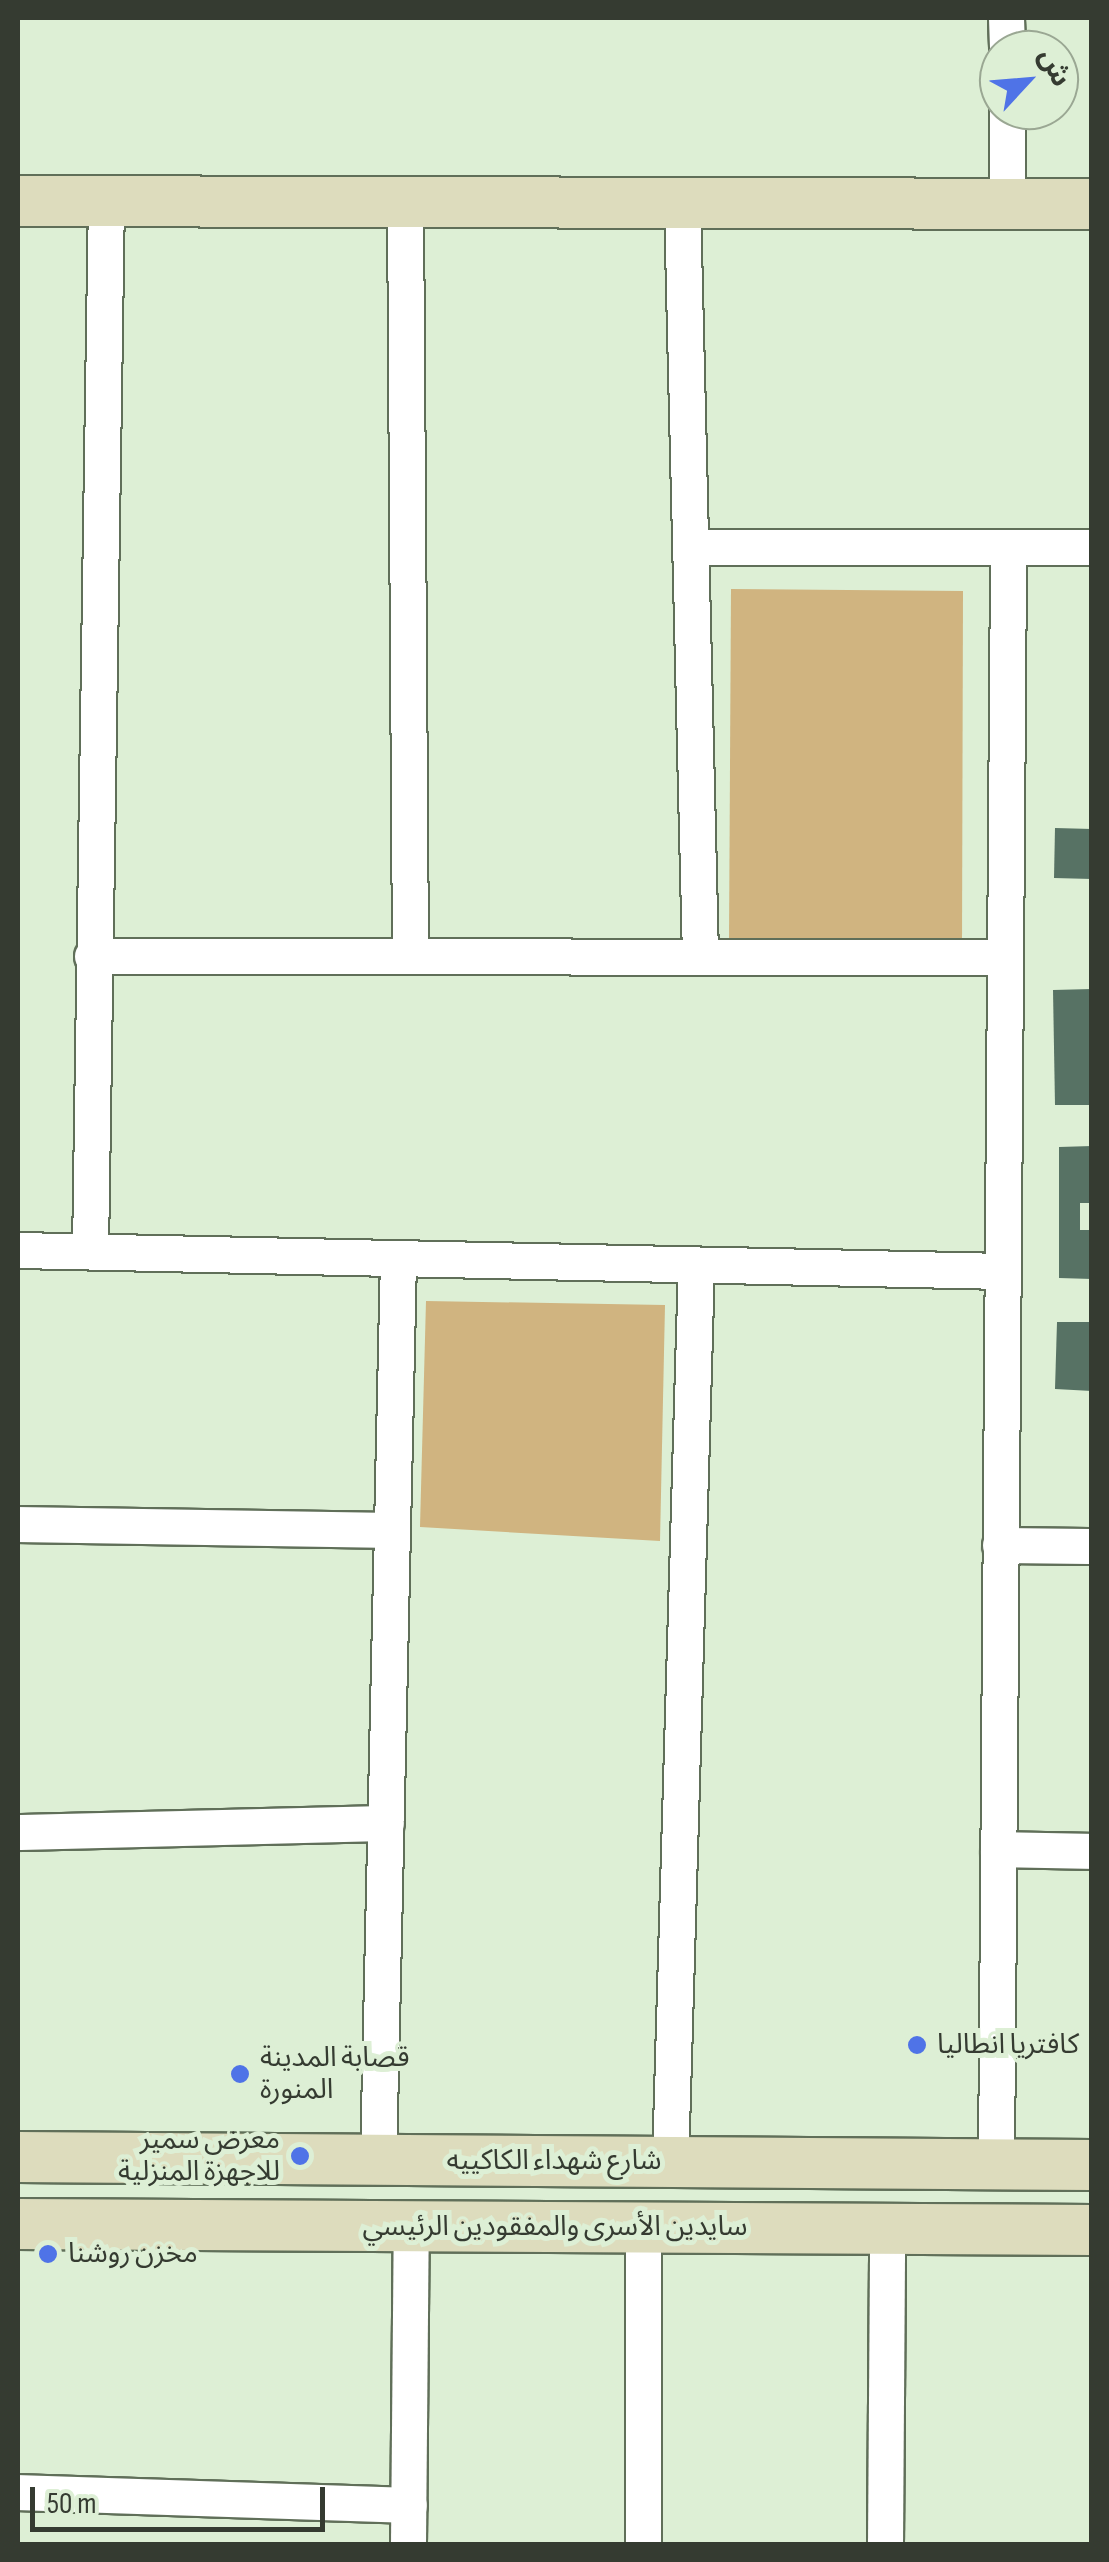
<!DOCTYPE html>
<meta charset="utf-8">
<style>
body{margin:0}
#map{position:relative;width:1109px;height:2562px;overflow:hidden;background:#ddefd5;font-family:"Sofia Sans Condensed","Noto Sans Arabic",sans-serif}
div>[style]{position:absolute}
.green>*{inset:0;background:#d0b480}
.building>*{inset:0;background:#577264}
.roads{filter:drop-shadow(2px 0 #606f59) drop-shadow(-2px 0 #606f59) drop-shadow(0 2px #606f59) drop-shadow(0 -2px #606f59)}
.street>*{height:35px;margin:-17.5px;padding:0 17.5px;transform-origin:17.5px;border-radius:17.5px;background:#fff}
.secondary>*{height:50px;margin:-25px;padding:0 25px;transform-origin:25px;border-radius:25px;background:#dddcbd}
.dots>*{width:28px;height:28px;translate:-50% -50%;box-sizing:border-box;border:5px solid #ddefd5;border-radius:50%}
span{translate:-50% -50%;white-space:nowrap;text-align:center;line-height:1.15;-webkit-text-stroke:10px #ddefd5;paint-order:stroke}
.poi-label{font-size:28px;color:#353b31}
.left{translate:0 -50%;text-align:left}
.right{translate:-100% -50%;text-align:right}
.street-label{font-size:28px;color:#353b31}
.frame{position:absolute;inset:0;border:20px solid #353b31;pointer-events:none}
.north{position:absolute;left:979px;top:30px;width:100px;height:100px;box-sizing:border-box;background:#ddefd5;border:2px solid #9aa793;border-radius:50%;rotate:64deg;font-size:28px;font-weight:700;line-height:40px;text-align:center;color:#353b31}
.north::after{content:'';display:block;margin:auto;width:35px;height:45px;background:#4f73e7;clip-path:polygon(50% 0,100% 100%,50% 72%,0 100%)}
.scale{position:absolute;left:30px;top:2487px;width:295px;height:45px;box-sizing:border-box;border:5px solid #353b31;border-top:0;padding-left:12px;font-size:30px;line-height:35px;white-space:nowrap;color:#353b31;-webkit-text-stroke:8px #ddefd5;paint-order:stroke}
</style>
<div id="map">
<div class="green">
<div style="clip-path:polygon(731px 589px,963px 591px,962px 945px,729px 943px)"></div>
<div style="clip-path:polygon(426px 1301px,665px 1305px,660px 1541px,420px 1527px)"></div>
</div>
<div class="building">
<div style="clip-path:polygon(1055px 828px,1092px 829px,1092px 879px,1054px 878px)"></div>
<div style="clip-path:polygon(1092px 989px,1092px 1105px,1055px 1105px,1053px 990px)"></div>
<div style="clip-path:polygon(1092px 1146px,1092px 1203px,1080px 1203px,1080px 1230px,1092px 1230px,1092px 1279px,1059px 1278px,1059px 1147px)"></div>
<div style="clip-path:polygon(1057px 1322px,1092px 1322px,1092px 1391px,1055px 1389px)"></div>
</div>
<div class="roads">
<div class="street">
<div style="left:1006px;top:18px;width:32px;rotate:88deg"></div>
<div style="left:1007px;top:110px;width:94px;rotate:90deg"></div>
<div style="left:405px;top:203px;width:751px;rotate:89.62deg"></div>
<div style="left:682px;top:204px;width:752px;rotate:88.63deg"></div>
<div style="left:691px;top:547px;width:401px"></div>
<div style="left:92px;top:956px;width:913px;rotate:0.06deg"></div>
<div style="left:18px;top:1250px;width:984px;rotate:1.22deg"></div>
<div style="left:90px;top:1251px;width:1050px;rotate:-89.13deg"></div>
<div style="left:18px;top:1524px;width:374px;rotate:0.9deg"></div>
<div style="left:1000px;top:1545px;width:92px;rotate:0.6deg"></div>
<div style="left:18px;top:1832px;width:368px;rotate:-1.4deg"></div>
<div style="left:998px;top:1849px;width:94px;rotate:1.2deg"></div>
<div style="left:378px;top:2160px;width:902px;rotate:-88.73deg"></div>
<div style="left:670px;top:2162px;width:897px;rotate:-88.34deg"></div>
<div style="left:996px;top:2164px;width:1617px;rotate:-89.57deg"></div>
<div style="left:18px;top:2492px;width:391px;rotate:1.9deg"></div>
<div style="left:408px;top:2544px;width:318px;rotate:-89.5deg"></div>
<div style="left:643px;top:2544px;width:317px;rotate:-90deg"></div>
<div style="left:885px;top:2544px;width:315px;rotate:-89.6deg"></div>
</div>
<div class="secondary">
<div style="left:18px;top:201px;width:1074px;rotate:0.16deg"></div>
<div style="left:18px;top:2157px;width:1074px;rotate:0.43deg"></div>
<div style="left:18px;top:2224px;width:1074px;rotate:0.32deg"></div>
</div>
</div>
<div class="dots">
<div style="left:917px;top:2045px;background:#4f73e7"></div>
<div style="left:240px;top:2074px;background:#4f73e7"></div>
<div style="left:300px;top:2156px;background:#4f73e7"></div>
<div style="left:48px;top:2254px;background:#4f73e7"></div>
</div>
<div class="poi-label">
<span class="left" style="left:937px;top:2045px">كافتريا انطاليا</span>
<span class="left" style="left:260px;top:2074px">قصابة المدينة<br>المنورة</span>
<span class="right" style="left:280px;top:2156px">معرض سمير<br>للاجهزة المنزلية</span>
<span class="left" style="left:68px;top:2254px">مخزن روشنا</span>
</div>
<div class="street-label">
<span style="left:554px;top:2161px">شارع شهداء الكاكييه</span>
<span style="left:555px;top:2227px">سايدين الأسرى والمفقودين الرئيسي</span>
</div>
<div class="frame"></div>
<div class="north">ش</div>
<div class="scale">50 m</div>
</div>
